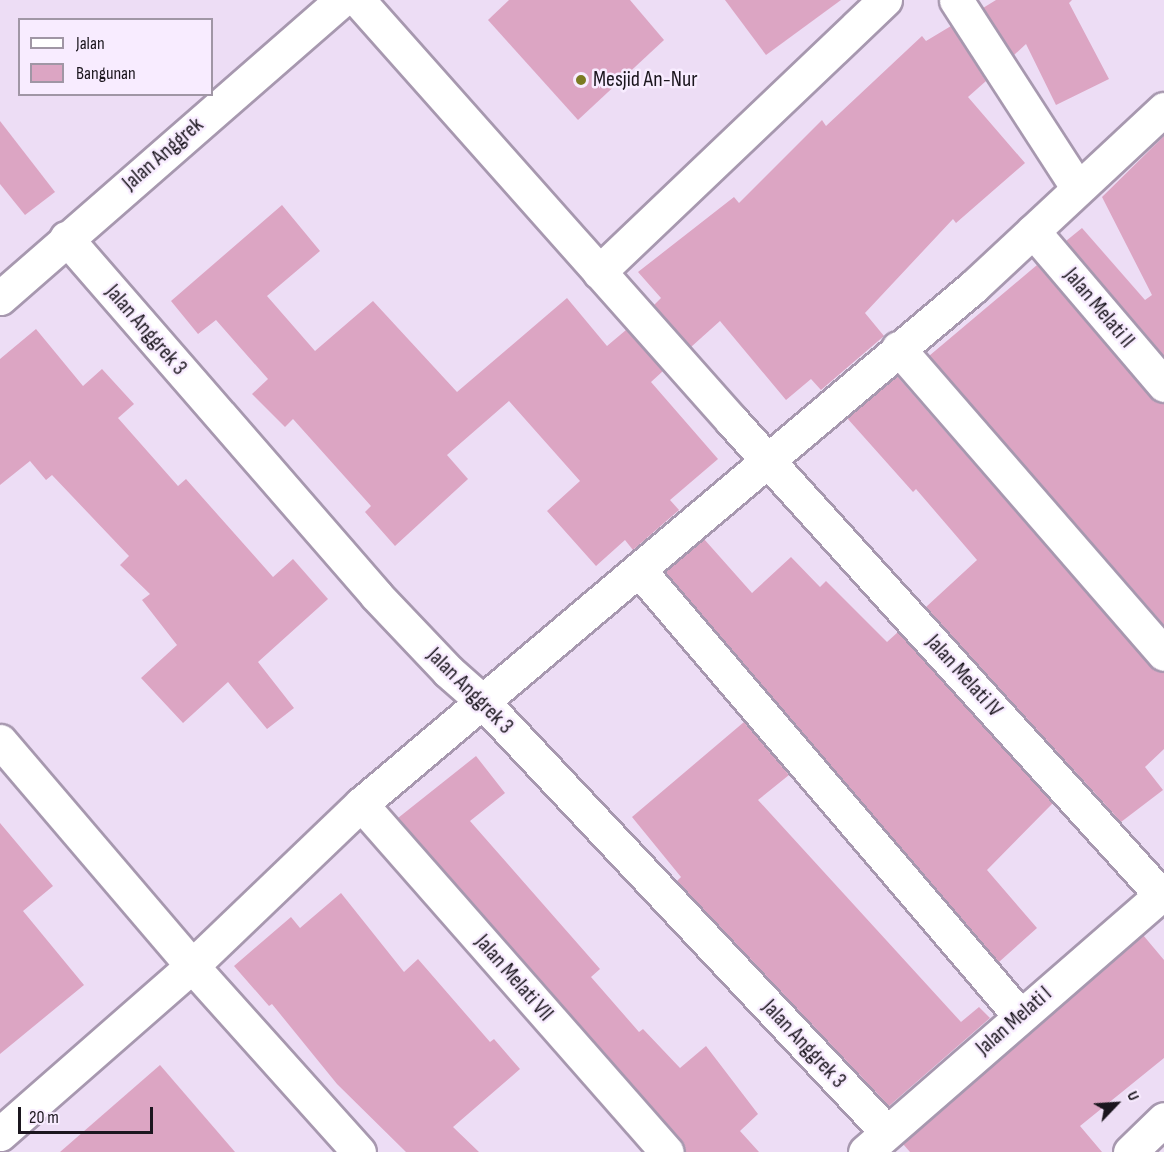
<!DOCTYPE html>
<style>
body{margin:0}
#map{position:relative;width:1164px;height:1152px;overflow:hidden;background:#edddf5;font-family:"Sofia Sans Condensed",sans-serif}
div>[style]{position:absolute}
.building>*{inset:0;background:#dca5c3}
.roads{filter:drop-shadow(2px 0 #a798af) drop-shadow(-2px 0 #a798af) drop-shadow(0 2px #a798af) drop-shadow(0 -2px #a798af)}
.street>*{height:33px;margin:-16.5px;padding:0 16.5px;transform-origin:16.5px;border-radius:16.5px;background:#fff}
.secondary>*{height:33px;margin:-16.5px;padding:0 16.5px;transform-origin:16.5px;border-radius:16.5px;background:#fff}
.dots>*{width:16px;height:16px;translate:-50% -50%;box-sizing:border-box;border:3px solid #f8ecff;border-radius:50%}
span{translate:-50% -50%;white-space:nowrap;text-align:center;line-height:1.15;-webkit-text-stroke:5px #f8ecff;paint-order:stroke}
.poi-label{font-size:22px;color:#1b161e}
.left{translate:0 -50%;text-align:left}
.street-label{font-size:22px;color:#1b161e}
.legend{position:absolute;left:18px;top:18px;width:195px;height:78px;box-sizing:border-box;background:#f8ecff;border:2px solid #a096a5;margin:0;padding:8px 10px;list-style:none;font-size:18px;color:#1b161e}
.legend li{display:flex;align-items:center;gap:12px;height:30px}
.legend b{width:30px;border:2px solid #a096a5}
.north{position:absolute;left:1086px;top:1074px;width:60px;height:60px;-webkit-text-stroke:4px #f8ecff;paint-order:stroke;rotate:65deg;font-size:16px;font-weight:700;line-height:24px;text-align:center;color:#1b161e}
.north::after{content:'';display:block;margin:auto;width:21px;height:27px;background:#1b161e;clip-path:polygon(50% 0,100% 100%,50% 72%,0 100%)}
.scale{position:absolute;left:18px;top:1107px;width:135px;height:27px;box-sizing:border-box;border:3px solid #1b161e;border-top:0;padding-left:8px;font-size:18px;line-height:21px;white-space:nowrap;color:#1b161e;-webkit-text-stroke:4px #f8ecff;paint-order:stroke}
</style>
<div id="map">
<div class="building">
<div style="clip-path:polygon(509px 0,630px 0,664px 40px,578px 120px,488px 20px)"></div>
<div style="clip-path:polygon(725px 0,841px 0,766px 55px)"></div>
<div style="clip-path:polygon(996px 0,1072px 0,1069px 3px,1109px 79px,1056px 105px,1026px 44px,1014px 55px,983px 8px)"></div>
<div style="clip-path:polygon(951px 26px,986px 81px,968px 97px,1025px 163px,956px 223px,953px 219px,865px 313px,884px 336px,821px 390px,811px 379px,786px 400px,720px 321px,691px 347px,654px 305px,661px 298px,638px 272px,734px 197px,739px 203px,822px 120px,826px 126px,922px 36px,926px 41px)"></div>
<div style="clip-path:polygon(0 121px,55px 192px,25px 215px,0 184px)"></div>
<div style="clip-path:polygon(1164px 136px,1164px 356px,1066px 241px,1082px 228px,1145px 300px,1152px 295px,1102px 197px)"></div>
<div style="clip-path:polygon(282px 205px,320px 251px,267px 296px,315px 351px,373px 301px,457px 392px,567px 298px,607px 346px,626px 330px,663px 371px,651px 382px,718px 459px,670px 500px,679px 510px,633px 550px,625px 540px,596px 566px,547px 511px,580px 481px,509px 401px,447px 455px,468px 479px,395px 546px,365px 512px,371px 506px,293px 419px,285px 427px,252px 394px,268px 379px,216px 320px,198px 334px,171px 301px)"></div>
<div style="clip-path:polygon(1037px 265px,1150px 397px,1164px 403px,1164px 625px,929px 356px)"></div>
<div style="clip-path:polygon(36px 329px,83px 386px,102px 369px,134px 404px,118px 418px,178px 486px,186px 479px,273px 577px,293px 559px,328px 599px,258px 662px,294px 708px,267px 729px,228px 682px,183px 723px,141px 678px,177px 645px,142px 600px,150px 594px,120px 565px,129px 556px,52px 475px,46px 480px,30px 461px,0 485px,0 359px)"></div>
<div style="clip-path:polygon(897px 376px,1150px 666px,1164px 672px,1164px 749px,1145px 767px,1163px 790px,1121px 822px,926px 607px,977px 560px,916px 489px,913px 492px,847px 418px)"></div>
<div style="clip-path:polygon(704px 539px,752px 593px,791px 557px,820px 587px,826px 581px,887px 642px,898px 632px,1053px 803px,987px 870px,1037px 928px,999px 962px,665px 572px)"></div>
<div style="clip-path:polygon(744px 722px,789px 775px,758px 800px,961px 1022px,979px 1007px,990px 1018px,889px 1106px,677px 881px,681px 877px,632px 817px)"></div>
<div style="clip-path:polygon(476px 756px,505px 793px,470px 821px,600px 969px,591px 977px,639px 1032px,643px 1029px,680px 1068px,706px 1046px,758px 1114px,740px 1131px,759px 1152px,685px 1152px,681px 1140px,398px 818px)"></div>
<div style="clip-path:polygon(0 823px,53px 886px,23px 911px,84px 985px,0 1054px)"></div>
<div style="clip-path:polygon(341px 893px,404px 972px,418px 959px,490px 1042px,494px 1039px,520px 1069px,453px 1127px,479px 1152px,406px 1152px,337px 1084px,272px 1004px,269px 1006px,234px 966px,291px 917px,300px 928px)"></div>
<div style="clip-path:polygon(1143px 935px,1164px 960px,1164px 1058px,1080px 1126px,1102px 1152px,910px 1152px,903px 1144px)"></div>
<div style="clip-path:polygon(160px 1065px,235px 1152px,60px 1152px)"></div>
</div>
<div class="roads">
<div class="street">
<div style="left:358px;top:0;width:563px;rotate:48.38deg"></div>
<div style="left:732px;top:421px;width:639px;rotate:47.85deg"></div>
<div style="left:956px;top:0;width:223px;rotate:57.1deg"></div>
<div style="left:1033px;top:231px;width:202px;rotate:49.6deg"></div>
<div style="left:66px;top:238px;width:473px;rotate:49deg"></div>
<div style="left:376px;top:595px;width:105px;rotate:46.5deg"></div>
<div style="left:448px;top:671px;width:44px;rotate:41.3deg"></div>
<div style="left:481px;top:700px;width:593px;rotate:46.78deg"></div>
<div style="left:599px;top:272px;width:395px;rotate:-43.6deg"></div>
<div style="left:0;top:298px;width:454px;rotate:-41.1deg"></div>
<div style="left:898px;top:348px;width:405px;rotate:49deg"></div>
<div style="left:639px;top:570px;width:587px;rotate:49.49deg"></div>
<div style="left:0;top:741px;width:296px;rotate:49.5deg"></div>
<div style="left:192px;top:966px;width:250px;rotate:48.1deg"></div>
<div style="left:361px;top:804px;width:463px;rotate:48.7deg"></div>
<div style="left:0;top:1134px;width:255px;rotate:-41.2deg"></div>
<div style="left:192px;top:966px;width:234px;rotate:-43.8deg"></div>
<div style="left:361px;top:804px;width:801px;rotate:-40.19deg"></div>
<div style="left:973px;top:287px;width:261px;rotate:-43deg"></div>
<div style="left:865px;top:1152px;width:396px;rotate:-41deg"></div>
</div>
<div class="secondary">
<div style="left:1130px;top:1152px;width:47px;rotate:-44.1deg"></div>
</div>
</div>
<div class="dots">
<div style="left:581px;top:80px;background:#7b7b22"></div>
</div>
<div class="poi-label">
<span class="left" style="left:593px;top:80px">Mesjid An-Nur</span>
</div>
<div class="street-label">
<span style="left:163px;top:154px;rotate:-41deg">Jalan Anggrek</span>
<span style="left:1099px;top:308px;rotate:50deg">Jalan Melati II</span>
<span style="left:146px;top:330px;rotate:49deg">Jalan Anggrek 3</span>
<span style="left:964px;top:676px;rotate:48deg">Jalan Melati IV</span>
<span style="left:470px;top:691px;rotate:45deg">Jalan Anggrek 3</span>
<span style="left:514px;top:978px;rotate:49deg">Jalan Melati VII</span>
<span style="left:1014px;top:1021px;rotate:-41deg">Jalan Melati I</span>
<span style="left:804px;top:1044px;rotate:47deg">Jalan Anggrek 3</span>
</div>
<ul class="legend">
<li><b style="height:8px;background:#fff"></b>Jalan</li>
<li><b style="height:16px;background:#dca5c3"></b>Bangunan</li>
</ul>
<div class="north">U</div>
<div class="scale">20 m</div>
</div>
